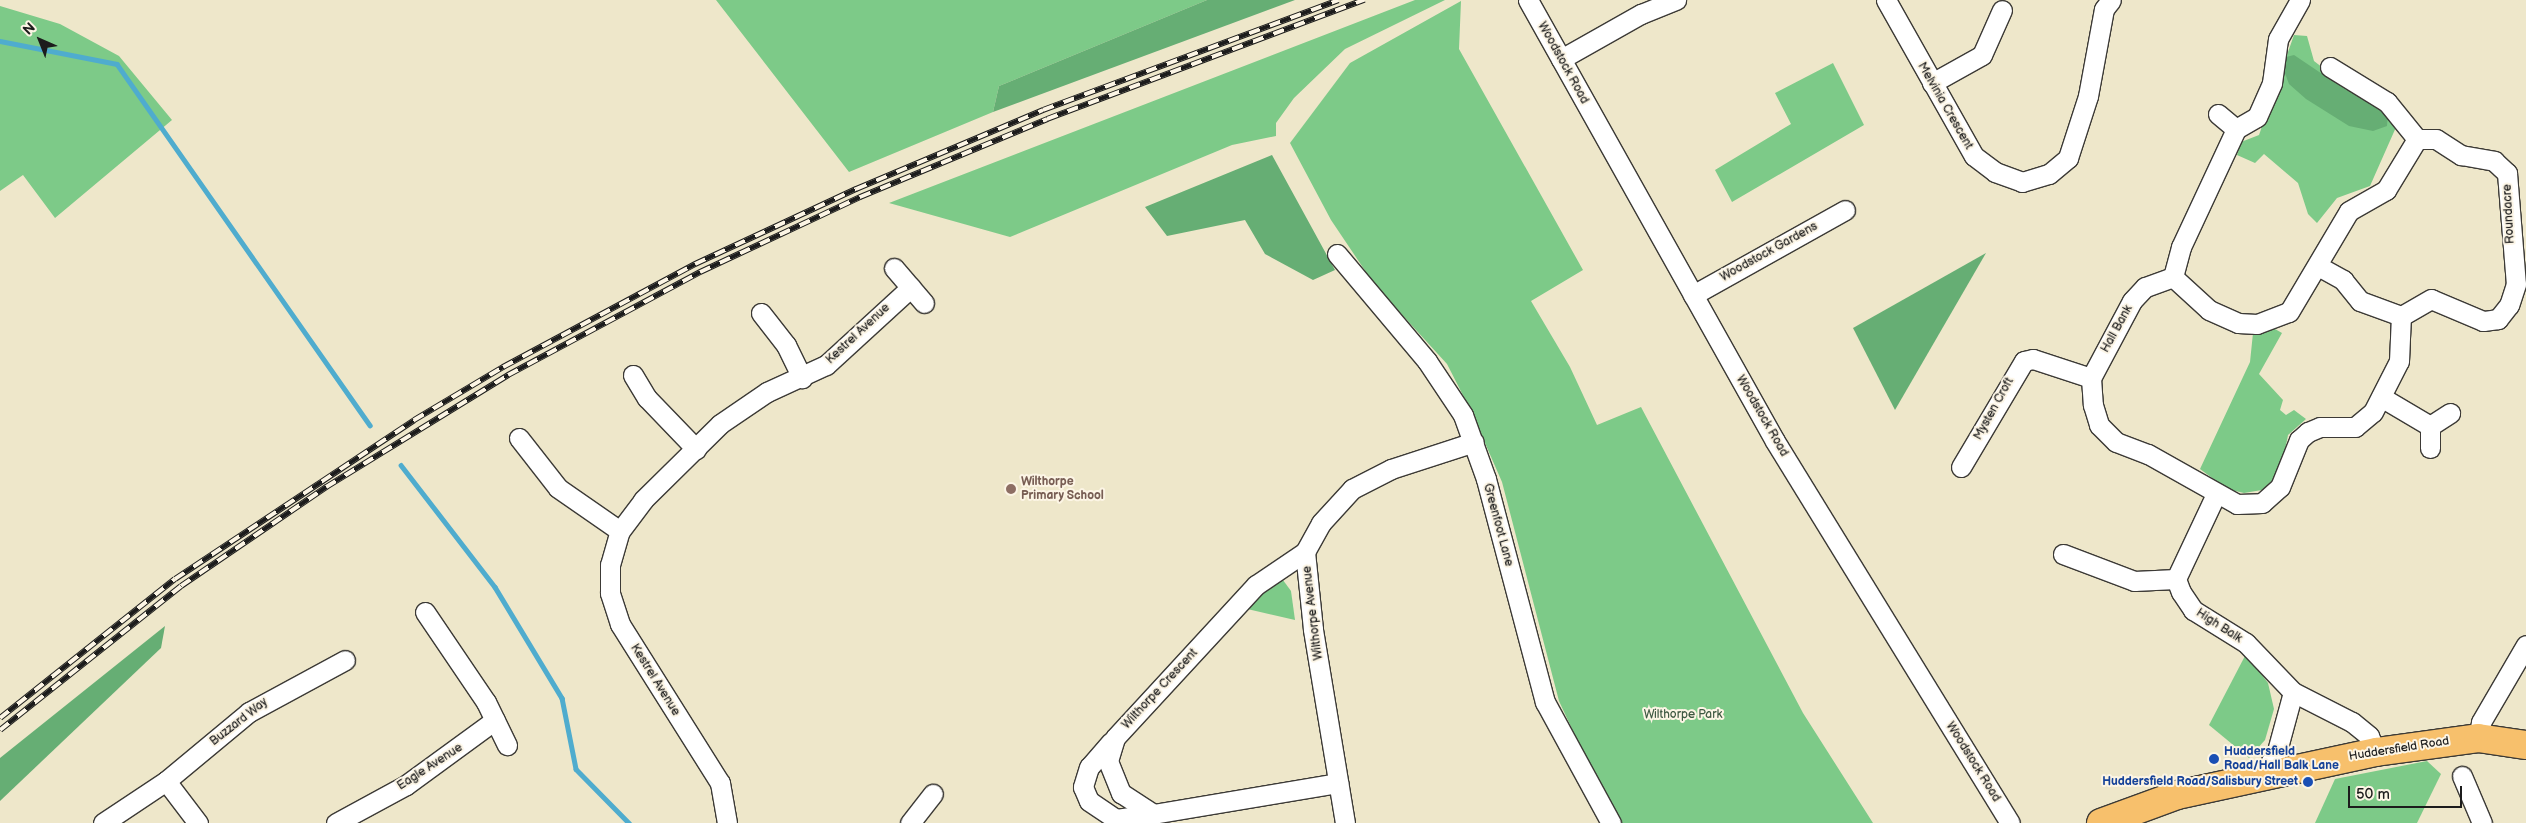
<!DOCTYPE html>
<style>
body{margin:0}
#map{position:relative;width:2526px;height:823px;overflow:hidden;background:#eee7ca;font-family:"Balsamiq Sans",sans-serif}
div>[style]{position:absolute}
.green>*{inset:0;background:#7dca88}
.forest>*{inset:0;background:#66ae74}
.stream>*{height:4.5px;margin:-2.25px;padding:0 2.25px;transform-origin:2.25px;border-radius:2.25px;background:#4facce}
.roads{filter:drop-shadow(1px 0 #3c3a36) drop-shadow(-1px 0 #3c3a36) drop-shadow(0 1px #3c3a36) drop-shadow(0 -1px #3c3a36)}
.street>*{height:19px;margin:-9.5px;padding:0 9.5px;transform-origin:9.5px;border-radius:9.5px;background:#fff}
.highway>*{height:28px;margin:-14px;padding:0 14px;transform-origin:14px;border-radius:14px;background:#f7c06c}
.rail>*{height:5.5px;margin-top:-2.75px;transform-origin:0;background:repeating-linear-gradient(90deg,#fcf5e5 0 11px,#1c1c1c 0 22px);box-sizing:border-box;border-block:1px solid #1c1c1c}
.dots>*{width:14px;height:14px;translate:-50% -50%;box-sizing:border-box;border:2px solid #fcf5e5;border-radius:50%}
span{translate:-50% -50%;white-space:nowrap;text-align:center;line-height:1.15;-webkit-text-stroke:4px #fcf5e5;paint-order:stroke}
.street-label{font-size:12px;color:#1c1c1c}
.education-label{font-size:12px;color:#785e54;font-weight:700}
.left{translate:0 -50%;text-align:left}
.park-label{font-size:12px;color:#3e5942}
.transit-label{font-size:12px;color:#164399;font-weight:700}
.right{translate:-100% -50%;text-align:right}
.north{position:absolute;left:15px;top:15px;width:50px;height:50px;-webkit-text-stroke:4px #fcf5e5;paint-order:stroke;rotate:316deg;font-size:14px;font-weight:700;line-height:20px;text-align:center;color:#1c1c1c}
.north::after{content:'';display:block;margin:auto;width:18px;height:22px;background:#1c1c1c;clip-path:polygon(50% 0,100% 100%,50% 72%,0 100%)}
.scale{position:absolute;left:2348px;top:786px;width:114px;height:22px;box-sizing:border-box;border:2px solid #1c1c1c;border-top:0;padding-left:6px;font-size:15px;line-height:18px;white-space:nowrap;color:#1c1c1c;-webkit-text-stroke:4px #fcf5e5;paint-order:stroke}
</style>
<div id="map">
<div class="green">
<div style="clip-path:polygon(716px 0,1207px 0,999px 86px,993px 112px,849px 172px)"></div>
<div style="clip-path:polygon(1415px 0,1445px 0,1345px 49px,1294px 98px,1276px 123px,1276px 136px,1232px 145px,1010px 237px,889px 203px)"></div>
<div style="clip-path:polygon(1461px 1px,1459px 49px,1583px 270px,1531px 301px,1570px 367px,1597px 425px,1641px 407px,1803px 713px,1873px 823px,1620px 823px,1584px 755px,1559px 701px,1502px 482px,1471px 411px,1447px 364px,1374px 284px,1331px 220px,1290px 143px,1350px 63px)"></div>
<div style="clip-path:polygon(0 6px,60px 24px,119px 56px,172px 120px,55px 218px,23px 175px,0 191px)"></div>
<div style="clip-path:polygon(2294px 35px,2307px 36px,2314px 61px,2397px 125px,2370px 186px,2337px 198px,2317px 223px,2308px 214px,2298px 183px,2264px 154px,2255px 163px,2237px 155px,2241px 142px,2259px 135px)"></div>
<div style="clip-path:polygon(1833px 63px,1864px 125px,1732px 202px,1715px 170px,1791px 124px,1775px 93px)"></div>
<div style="clip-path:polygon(2268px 325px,2282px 333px,2259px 374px,2283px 400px,2280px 410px,2286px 415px,2294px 410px,2306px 419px,2288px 435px,2281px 471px,2268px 489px,2244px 493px,2227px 489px,2200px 469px,2250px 362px,2253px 333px)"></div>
<div style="clip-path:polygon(1280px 576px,1291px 591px,1295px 620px,1243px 608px)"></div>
<div style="clip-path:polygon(2246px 654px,2268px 683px,2274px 709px,2265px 740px,2249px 758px,2209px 725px)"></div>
<div style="clip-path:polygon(2427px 761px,2441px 774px,2417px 823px,2315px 823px,2335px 779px)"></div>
</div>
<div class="forest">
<div style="clip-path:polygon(1207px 0,1295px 0,993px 112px,999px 86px)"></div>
<div style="clip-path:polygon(2294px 55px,2346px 90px,2368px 96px,2388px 113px,2387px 126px,2373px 131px,2349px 126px,2306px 99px,2289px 84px,2283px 68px,2286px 57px)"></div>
<div style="clip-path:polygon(1272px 155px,1335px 270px,1313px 280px,1265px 254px,1245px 220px,1167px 236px,1145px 207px)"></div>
<div style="clip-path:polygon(1986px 253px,1895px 410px,1853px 328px)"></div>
<div style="clip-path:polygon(165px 626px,161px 648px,0 801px,0 758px)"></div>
</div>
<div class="stream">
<div style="left:0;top:41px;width:119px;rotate:11.1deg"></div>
<div style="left:117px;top:64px;width:441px;rotate:55deg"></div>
<div style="left:401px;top:465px;width:154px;rotate:52.4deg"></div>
<div style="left:495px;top:587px;width:130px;rotate:58.9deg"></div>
<div style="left:562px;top:698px;width:72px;rotate:78.8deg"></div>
<div style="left:576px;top:769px;width:76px;rotate:45.5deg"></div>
</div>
<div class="roads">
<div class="street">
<div style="left:1528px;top:0;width:505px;rotate:60.75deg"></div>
<div style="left:1775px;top:441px;width:448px;rotate:58.4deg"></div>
<div style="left:1886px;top:0;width:179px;rotate:60.6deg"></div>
<div style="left:1974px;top:156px;width:26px;rotate:37deg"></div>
<div style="left:1995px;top:172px;width:29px;rotate:20deg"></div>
<div style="left:2022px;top:182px;width:28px;rotate:-17deg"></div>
<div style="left:2049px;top:174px;width:25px;rotate:-40deg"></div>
<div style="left:2068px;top:158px;width:65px;rotate:-72.1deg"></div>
<div style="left:2088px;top:96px;width:88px;rotate:-79.6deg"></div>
<div style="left:2104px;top:9px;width:11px;rotate:-52deg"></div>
<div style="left:1561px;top:59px;width:92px;rotate:-29.4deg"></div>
<div style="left:1641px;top:14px;width:38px;rotate:-22deg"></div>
<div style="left:2330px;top:67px;width:67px;rotate:31.6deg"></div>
<div style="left:2387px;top:102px;width:48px;rotate:51deg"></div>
<div style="left:1932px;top:83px;width:57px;rotate:-29.2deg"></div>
<div style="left:1982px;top:55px;width:49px;rotate:-66deg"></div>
<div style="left:2218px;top:114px;width:23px;rotate:40deg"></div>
<div style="left:2236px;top:129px;width:24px;rotate:-30deg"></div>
<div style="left:2257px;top:117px;width:37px;rotate:-66deg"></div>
<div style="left:2272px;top:83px;width:44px;rotate:-82.2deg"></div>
<div style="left:2278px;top:39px;width:45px;rotate:-60.6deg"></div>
<div style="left:1337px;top:254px;width:140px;rotate:49.9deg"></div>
<div style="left:1427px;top:361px;width:65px;rotate:56.3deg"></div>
<div style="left:1463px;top:415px;width:68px;rotate:70.2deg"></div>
<div style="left:1486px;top:479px;width:231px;rotate:75.2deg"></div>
<div style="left:1545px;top:702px;width:138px;rotate:61.4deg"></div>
<div style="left:2318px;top:266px;width:29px;rotate:29deg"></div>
<div style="left:2343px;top:280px;width:27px;rotate:51deg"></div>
<div style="left:2360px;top:301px;width:44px;rotate:20.1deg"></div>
<div style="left:894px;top:268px;width:46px;rotate:49.4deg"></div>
<div style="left:2173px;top:277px;width:49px;rotate:42.5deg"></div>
<div style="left:2209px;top:310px;width:32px;rotate:24deg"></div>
<div style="left:2238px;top:323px;width:19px;rotate:3deg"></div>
<div style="left:2257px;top:324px;width:34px;rotate:-21deg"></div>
<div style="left:2289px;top:312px;width:117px;rotate:-59.3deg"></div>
<div style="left:2349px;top:211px;width:43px;rotate:-29.6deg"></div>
<div style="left:2386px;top:190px;width:60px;rotate:-58.7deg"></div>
<div style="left:2417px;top:139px;width:19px"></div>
<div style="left:2436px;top:139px;width:30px;rotate:33deg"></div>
<div style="left:2461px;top:155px;width:34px;rotate:10deg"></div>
<div style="left:2494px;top:161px;width:18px;rotate:43deg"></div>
<div style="left:2507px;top:173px;width:111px;rotate:85.4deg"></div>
<div style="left:2516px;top:284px;width:22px;rotate:108deg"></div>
<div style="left:2509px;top:305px;width:18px;rotate:128deg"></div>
<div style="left:2498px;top:319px;width:15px;rotate:172deg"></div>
<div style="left:2483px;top:321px;width:56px;rotate:-157.1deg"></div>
<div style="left:2431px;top:299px;width:34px;rotate:150deg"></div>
<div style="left:2173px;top:277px;width:30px;rotate:160deg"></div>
<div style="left:2145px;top:287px;width:19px;rotate:133deg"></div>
<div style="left:2132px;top:301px;width:87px;rotate:118deg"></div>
<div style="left:2091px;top:378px;width:27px;rotate:86deg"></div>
<div style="left:2093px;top:405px;width:21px;rotate:73deg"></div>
<div style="left:2099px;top:425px;width:24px;rotate:45deg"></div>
<div style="left:2116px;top:442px;width:34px;rotate:21deg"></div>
<div style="left:2148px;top:454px;width:102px;rotate:29.3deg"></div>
<div style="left:2237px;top:504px;width:25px;rotate:-2deg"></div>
<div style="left:2262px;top:503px;width:24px;rotate:-42deg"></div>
<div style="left:2280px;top:487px;width:51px;rotate:-68deg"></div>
<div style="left:2299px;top:440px;width:12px;rotate:-42deg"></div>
<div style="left:2308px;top:432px;width:13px;rotate:-23deg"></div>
<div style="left:2320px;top:427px;width:35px"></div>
<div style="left:2355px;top:427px;width:23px;rotate:-40deg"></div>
<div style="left:2373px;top:412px;width:57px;rotate:-63deg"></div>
<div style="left:2399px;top:361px;width:45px;rotate:-87.5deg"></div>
<div style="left:2173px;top:277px;width:31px;rotate:-75deg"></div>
<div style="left:2181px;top:247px;width:130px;rotate:-65deg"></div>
<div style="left:1693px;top:295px;width:174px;rotate:-29.2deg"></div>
<div style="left:761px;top:313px;width:41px;rotate:52deg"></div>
<div style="left:786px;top:345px;width:37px;rotate:64deg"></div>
<div style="left:633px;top:375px;width:27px;rotate:59deg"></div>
<div style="left:647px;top:398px;width:71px;rotate:46.1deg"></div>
<div style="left:2381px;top:397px;width:57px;rotate:30.6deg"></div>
<div style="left:2430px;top:426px;width:24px;rotate:-33deg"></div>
<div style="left:519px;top:438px;width:63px;rotate:52deg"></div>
<div style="left:558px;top:488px;width:75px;rotate:34.7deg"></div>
<div style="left:2430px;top:448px;width:22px;rotate:-90deg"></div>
<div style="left:1961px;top:467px;width:123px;rotate:-59.3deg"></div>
<div style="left:2024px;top:361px;width:9px;rotate:-13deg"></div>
<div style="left:2033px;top:359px;width:61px;rotate:18.1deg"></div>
<div style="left:2216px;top:494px;width:94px;rotate:115.2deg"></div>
<div style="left:2176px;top:579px;width:14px;rotate:69deg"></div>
<div style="left:2181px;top:592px;width:22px;rotate:56deg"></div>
<div style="left:2193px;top:610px;width:62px;rotate:31.9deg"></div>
<div style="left:2246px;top:643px;width:68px;rotate:46.2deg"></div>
<div style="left:2293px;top:692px;width:66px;rotate:27deg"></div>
<div style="left:2352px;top:722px;width:22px;rotate:39deg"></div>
<div style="left:2369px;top:736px;width:17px;rotate:66deg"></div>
<div style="left:1305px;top:552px;width:59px;rotate:146deg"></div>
<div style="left:1256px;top:585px;width:208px;rotate:132.7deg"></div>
<div style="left:1115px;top:738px;width:24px;rotate:107deg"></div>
<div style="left:1108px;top:761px;width:35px;rotate:68deg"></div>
<div style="left:1121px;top:793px;width:38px;rotate:33deg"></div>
<div style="left:1153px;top:814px;width:188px;rotate:-9.5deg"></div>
<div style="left:2063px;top:554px;width:76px;rotate:20.8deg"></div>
<div style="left:2134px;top:581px;width:42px;rotate:-2.7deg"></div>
<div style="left:425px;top:612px;width:109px;rotate:55.9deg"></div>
<div style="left:486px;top:702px;width:48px;rotate:64deg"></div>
<div style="left:2478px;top:738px;width:16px;rotate:-79deg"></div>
<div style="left:2481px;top:722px;width:89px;rotate:-59.7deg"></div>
<div style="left:1111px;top:742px;width:33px;rotate:131deg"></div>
<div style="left:1089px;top:767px;width:21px;rotate:107deg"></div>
<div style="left:1083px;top:787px;width:15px;rotate:67deg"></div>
<div style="left:1089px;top:801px;width:32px;rotate:34deg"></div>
<div style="left:1116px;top:819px;width:37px;rotate:-8deg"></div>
<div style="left:2264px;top:773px;width:26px;rotate:-59deg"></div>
<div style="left:2277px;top:751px;width:61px;rotate:-74.8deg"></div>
<div style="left:2462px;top:776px;width:51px;rotate:66.9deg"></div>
<div style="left:166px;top:781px;width:53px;rotate:52.7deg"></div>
<div style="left:103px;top:823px;width:76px;rotate:-33.7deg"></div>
<div style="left:166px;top:781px;width:108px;rotate:-39.7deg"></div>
<div style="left:249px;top:712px;width:109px;rotate:-28.4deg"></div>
<div style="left:336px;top:823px;width:80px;rotate:-28.5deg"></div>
<div style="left:406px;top:785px;width:110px;rotate:-36.1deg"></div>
<div style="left:727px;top:823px;width:41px;rotate:-99.9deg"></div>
<div style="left:720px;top:783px;width:188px;rotate:-122.2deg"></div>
<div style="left:620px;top:624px;width:33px;rotate:-108deg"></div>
<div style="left:610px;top:593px;width:28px;rotate:-90deg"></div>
<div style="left:610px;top:565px;width:35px;rotate:-74deg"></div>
<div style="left:620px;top:531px;width:39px;rotate:-53deg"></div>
<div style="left:643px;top:500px;width:108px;rotate:-44.6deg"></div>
<div style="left:720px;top:424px;width:57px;rotate:-34.2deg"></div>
<div style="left:767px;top:392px;width:65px;rotate:-24.6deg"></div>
<div style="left:826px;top:365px;width:115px;rotate:-42.5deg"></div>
<div style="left:910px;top:823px;width:37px;rotate:-52deg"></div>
<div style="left:1345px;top:823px;width:197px;rotate:-99.4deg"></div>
<div style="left:1313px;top:629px;width:77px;rotate:-95.9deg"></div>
<div style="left:1305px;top:552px;width:33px;rotate:-61deg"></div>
<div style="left:1321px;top:523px;width:46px;rotate:-47.6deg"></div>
<div style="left:1352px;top:489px;width:44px;rotate:-27.1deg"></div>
<div style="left:1391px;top:469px;width:87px;rotate:-18deg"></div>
</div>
<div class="highway">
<div style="left:2101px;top:823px;width:81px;rotate:-20.2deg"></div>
<div style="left:2177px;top:795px;width:204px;rotate:-12.2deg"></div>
<div style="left:2376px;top:752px;width:103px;rotate:-7.8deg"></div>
<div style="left:2478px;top:738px;width:49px;rotate:8.3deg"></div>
</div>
</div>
<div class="rail">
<div style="left:0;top:718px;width:223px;rotate:-38.5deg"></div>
<div style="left:175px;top:579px;width:287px;rotate:-33.6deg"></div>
<div style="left:414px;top:420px;width:104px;rotate:-30.8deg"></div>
<div style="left:503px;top:367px;width:218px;rotate:-28.2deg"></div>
<div style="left:695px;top:264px;width:178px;rotate:-25deg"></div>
<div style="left:856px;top:189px;width:203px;rotate:-22.9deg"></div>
<div style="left:1043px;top:110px;width:315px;rotate:-20.4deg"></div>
<div style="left:0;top:730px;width:231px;rotate:-38.5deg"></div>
<div style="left:181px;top:586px;width:176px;rotate:-34.3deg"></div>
<div style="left:326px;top:487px;width:214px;rotate:-31.6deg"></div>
<div style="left:508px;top:375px;width:218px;rotate:-28.2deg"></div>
<div style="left:700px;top:272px;width:177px;rotate:-25.1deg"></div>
<div style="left:860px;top:197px;width:203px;rotate:-22.6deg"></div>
<div style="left:1047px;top:119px;width:339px;rotate:-20.6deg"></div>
</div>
<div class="dots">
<div style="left:1011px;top:489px;background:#8d6e63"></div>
<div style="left:2214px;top:759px;background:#1a4fb4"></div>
<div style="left:2308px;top:782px;background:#1a4fb4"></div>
</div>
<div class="street-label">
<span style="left:1563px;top:63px;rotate:61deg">Woodstock Road</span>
<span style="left:1945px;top:106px;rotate:60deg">Melvinia Crescent</span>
<span style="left:2509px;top:214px;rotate:-93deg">Roundacre</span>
<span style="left:1769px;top:252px;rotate:-29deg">Woodstock Gardens</span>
<span style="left:2117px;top:329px;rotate:-61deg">Hall Bank</span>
<span style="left:858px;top:334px;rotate:-43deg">Kestrel Avenue</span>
<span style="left:1994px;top:409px;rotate:-61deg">Mysten Croft</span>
<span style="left:1762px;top:416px;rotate:60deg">Woodstock Road</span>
<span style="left:1498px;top:525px;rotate:75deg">Greenfoot Lane</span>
<span style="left:1313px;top:613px;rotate:-97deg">Wilthorpe Avenue</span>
<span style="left:2219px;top:626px;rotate:33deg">High Balk</span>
<span style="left:655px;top:680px;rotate:58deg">Kestrel Avenue</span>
<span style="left:1160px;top:689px;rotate:-47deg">Wilthorpe Crescent</span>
<span style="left:239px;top:722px;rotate:-38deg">Buzzard Way</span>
<span style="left:2399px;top:749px;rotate:-9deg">Huddersfield Road</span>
<span style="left:1973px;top:762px;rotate:58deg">Woodstock Road</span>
<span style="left:430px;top:767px;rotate:-33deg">Eagle Avenue</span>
</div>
<div class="education-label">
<span class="left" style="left:1021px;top:489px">Wilthorpe<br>Primary School</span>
</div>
<div class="park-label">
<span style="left:1683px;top:715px">Wilthorpe Park</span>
</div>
<div class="transit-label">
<span class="left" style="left:2224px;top:759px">Huddersfield<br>Road/Hall Balk Lane</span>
<span class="right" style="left:2298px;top:782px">Huddersfield Road/Salisbury Street</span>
</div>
<div class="north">N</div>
<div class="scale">50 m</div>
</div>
